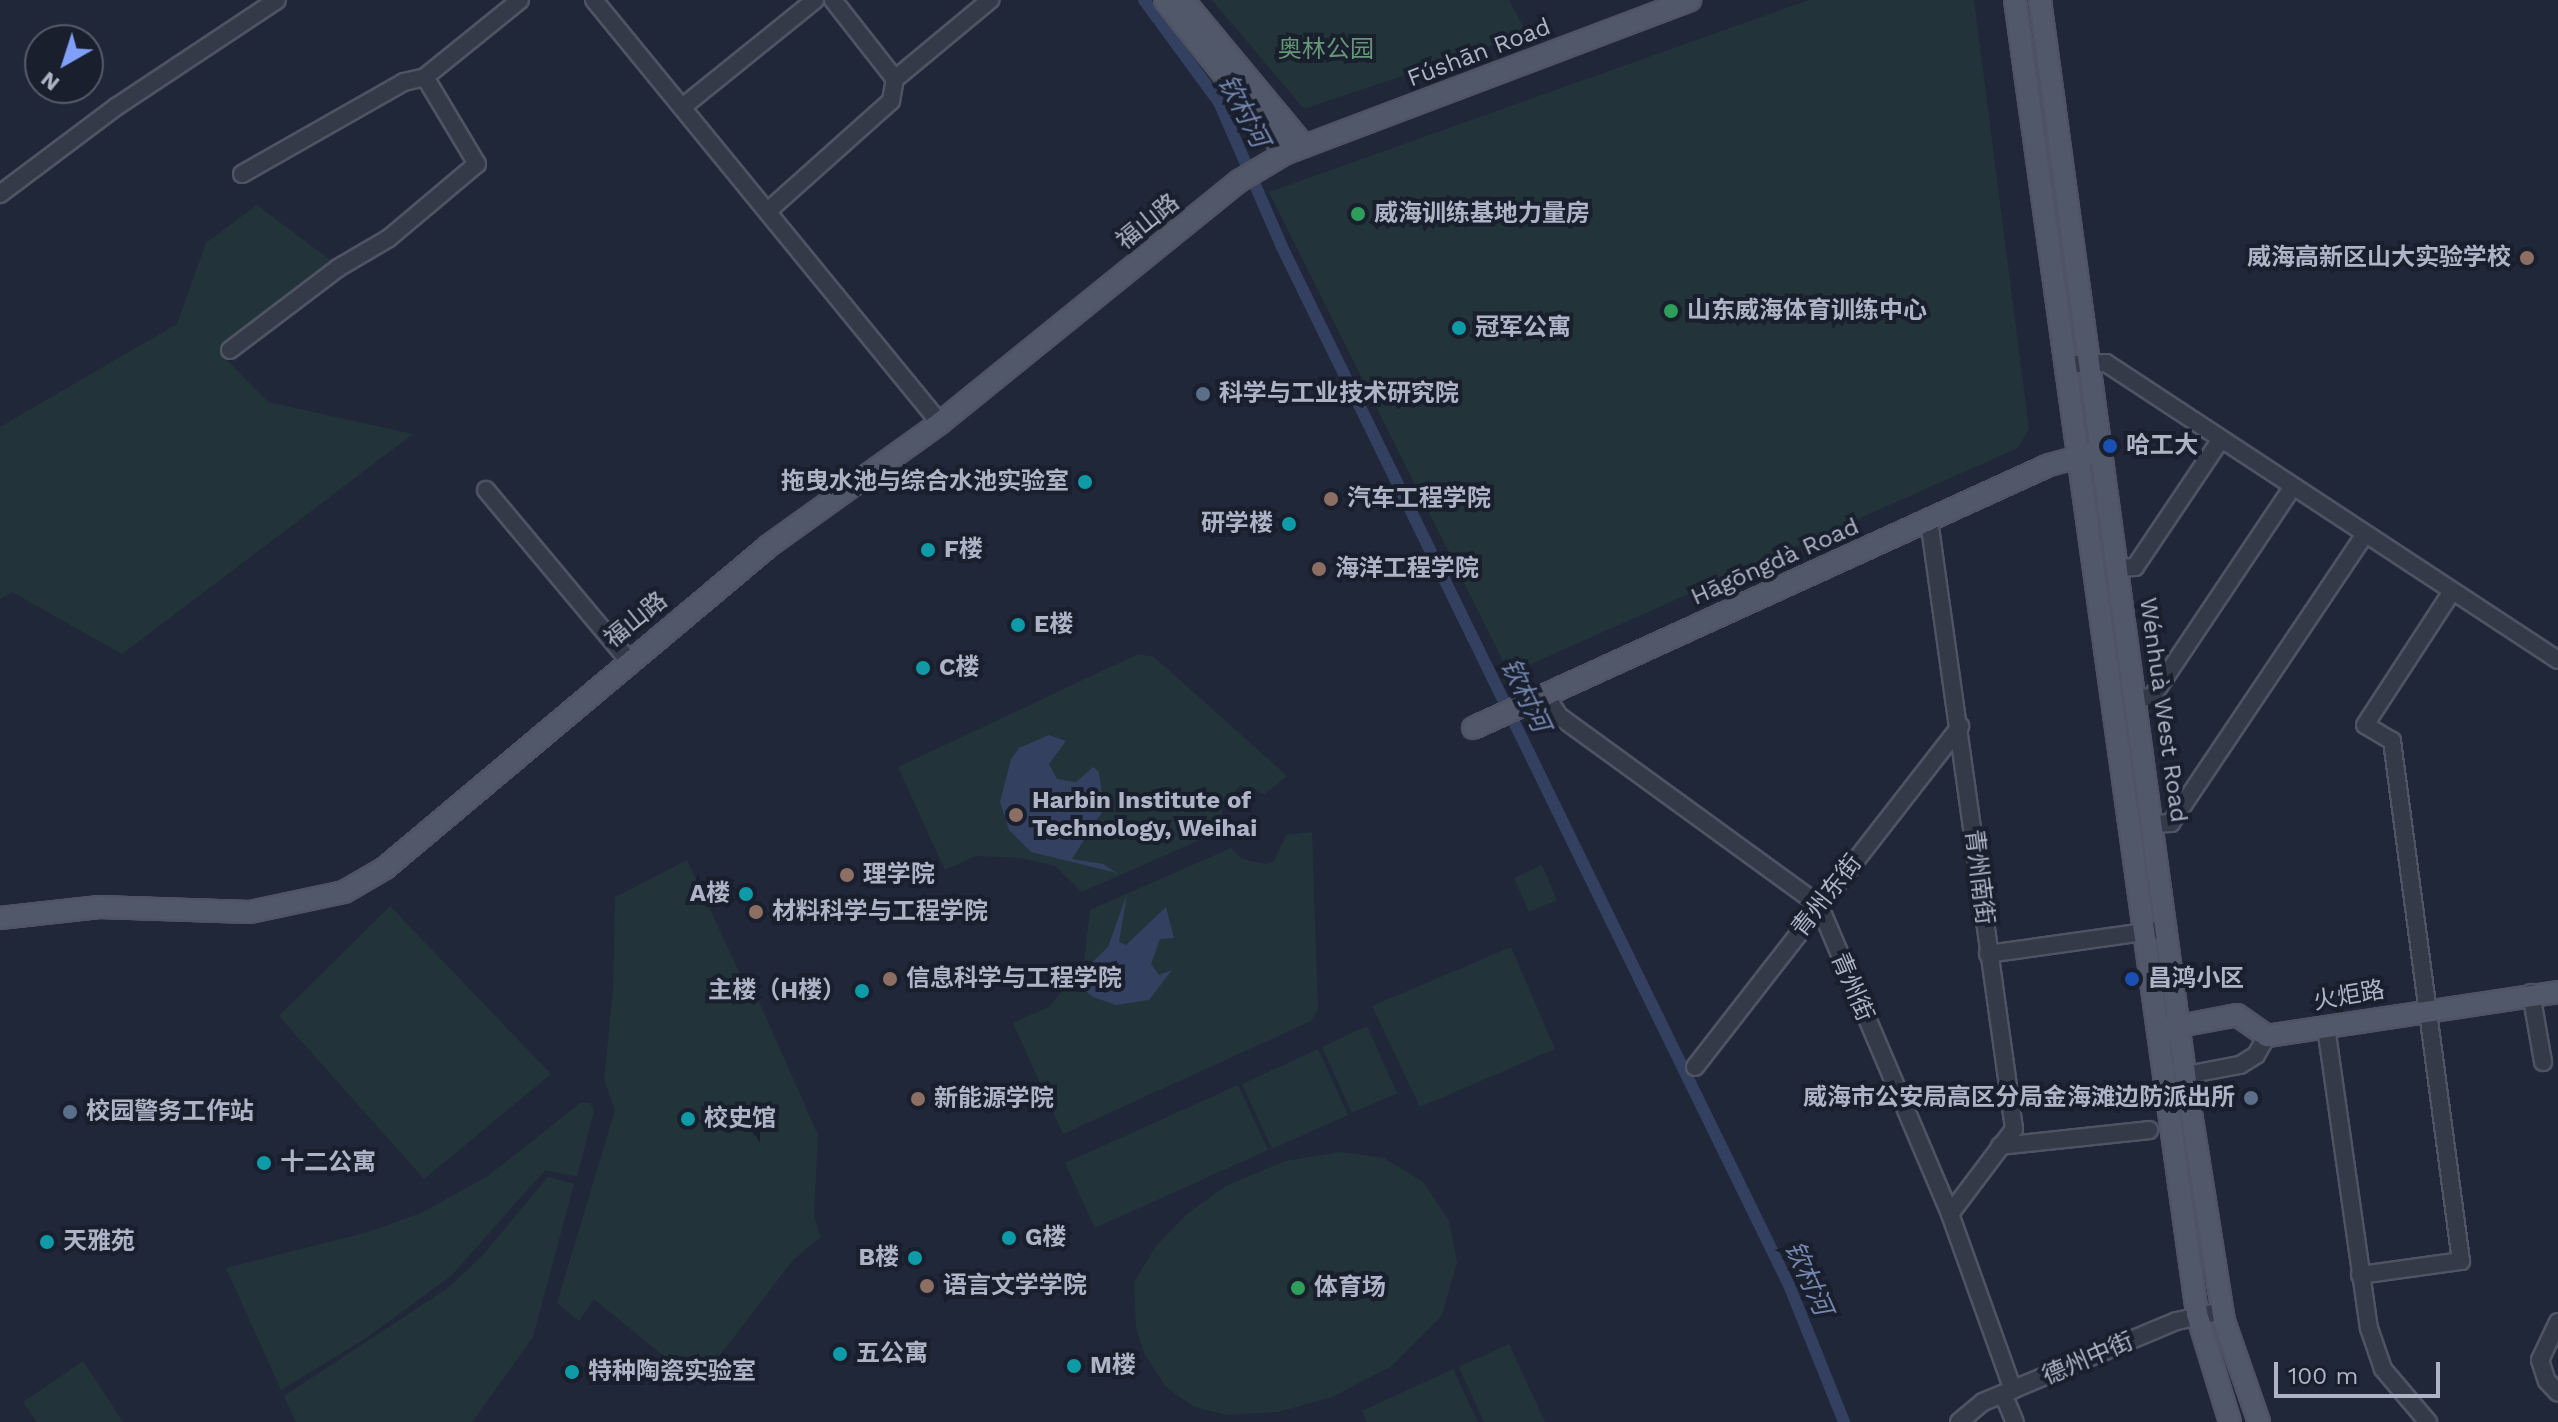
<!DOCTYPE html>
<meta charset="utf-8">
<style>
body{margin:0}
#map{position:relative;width:2558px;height:1422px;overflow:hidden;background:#202738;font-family:"Work Sans","Noto Sans SC",sans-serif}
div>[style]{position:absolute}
.green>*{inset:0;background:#223439}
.water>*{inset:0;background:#334060}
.canal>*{height:12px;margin:-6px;padding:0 6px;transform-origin:6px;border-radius:6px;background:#334060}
.roads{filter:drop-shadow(2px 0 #4e5463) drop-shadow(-2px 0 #4e5463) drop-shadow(0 2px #4e5463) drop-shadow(0 -2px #4e5463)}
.minor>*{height:16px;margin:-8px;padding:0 8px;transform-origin:8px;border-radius:8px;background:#343a48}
.major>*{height:20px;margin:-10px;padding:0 10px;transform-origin:10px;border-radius:10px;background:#515869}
.dots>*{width:22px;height:22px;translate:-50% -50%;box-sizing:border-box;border:4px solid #191f2d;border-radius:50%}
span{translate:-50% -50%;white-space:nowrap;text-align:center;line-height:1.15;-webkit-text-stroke:8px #191f2d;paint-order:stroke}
.park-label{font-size:24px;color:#659676}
.street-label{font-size:24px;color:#aeb4c5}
.poi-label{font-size:24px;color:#aeb4c5;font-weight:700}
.left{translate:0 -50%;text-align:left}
.right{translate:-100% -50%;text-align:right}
.water-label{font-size:26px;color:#7586ae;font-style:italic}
.north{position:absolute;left:24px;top:24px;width:80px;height:80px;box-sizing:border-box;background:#191f2d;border:2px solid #555b6a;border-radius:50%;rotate:219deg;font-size:22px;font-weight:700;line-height:32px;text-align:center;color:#aeb4c5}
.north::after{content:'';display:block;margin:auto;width:28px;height:36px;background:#7f9ff9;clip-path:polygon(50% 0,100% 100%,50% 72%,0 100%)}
.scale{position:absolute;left:2274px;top:1362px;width:166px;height:36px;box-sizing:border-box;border:4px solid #aeb4c5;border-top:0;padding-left:10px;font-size:24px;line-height:28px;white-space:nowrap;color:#aeb4c5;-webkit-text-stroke:6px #191f2d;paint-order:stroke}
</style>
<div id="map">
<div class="green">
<div style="clip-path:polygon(1212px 0,1509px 0,1527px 34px,1304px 109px)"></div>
<div style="clip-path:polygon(1809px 0,1974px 0,2029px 429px,2018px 448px,1524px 667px,1506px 667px,1269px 192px)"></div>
<div style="clip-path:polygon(257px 205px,333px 262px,221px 354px,268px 402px,413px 434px,122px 654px,12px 592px,0 599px,0 427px,177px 324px,206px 243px)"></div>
<div style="clip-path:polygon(1138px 654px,1154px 657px,1287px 776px,1265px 794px,1240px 785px,1222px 809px,1222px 830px,1082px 892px,1055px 866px,1021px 858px,976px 856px,945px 870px,898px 767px)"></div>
<div style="clip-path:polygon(1312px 832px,1318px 1010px,1311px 1021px,1063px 1134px,1013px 1023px,1050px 1006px,1084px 962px,1090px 910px,1231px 848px,1242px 859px,1266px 864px,1274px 861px,1286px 835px)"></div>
<div style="clip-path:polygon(687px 860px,741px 976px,746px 974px,753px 988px,818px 1135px,814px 1217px,821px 1237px,793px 1260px,698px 1384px,594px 1299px,579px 1321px,557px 1303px,615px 1110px,604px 1080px,613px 990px,615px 897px)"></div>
<div style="clip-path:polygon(1542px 865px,1557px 900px,1529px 912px,1514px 878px)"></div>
<div style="clip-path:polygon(390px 906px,551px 1074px,424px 1179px,279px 1016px)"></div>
<div style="clip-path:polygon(1511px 947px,1555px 1049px,1420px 1107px,1372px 1006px)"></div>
<div style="clip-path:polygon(1367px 1026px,1397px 1093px,1352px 1113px,1322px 1047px)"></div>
<div style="clip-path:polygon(1318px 1049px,1348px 1115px,1272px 1149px,1242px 1084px)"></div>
<div style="clip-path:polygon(1238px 1085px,1268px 1150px,1095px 1228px,1065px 1163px)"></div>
<div style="clip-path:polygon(580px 1103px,590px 1103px,594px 1111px,577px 1177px,545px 1170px,451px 1276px,366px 1338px,281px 1390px,226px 1268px,368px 1232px,421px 1213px,488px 1176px)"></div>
<div style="clip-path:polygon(1341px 1152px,1384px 1158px,1423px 1182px,1449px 1221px,1457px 1262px,1442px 1315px,1390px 1367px,1332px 1397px,1278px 1412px,1227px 1415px,1194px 1407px,1166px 1387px,1145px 1355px,1136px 1328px,1134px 1282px,1156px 1246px,1187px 1214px,1226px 1186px,1285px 1161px)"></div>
<div style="clip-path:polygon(548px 1177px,574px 1184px,533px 1337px,472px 1422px,296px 1422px,284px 1396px,448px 1288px,481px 1257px)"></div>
<div style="clip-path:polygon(1509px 1344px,1545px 1422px,1484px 1422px,1459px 1367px)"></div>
<div style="clip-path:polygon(83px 1361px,123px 1422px,37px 1422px,23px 1402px)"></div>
<div style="clip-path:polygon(1453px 1369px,1478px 1422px,1367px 1422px,1362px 1411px)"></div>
</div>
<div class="water">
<div style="clip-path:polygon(1049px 735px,1066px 741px,1049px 764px,1057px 779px,1076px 782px,1093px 767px,1099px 772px,1104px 809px,1072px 859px,1103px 864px,1117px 873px,1031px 852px,1009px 830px,1000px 802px,1011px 759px,1019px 748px)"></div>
<div style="clip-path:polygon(1127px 894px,1119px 942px,1126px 945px,1166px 907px,1174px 938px,1160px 939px,1151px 964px,1159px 975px,1172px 970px,1149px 1000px,1116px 1005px,1093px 997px,1073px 981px,1108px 947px)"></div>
</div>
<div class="canal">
<div style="left:1144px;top:0;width:127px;rotate:53.7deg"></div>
<div style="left:1219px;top:102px;width:158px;rotate:66.5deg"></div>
<div style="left:1282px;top:247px;width:1155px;rotate:63.97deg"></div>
<div style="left:1789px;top:1285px;width:148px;rotate:68.1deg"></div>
</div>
<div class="roads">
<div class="minor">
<div style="left:594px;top:0;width:546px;rotate:50.72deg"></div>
<div style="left:833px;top:0;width:100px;rotate:51.9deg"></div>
<div style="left:685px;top:105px;width:167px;rotate:-38.9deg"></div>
<div style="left:242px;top:174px;width:186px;rotate:-29.6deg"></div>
<div style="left:404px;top:82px;width:22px;rotate:-13deg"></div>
<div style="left:425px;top:77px;width:122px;rotate:-39deg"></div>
<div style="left:0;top:194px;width:145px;rotate:-36.9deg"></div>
<div style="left:116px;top:107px;width:193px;rotate:-33.6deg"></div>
<div style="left:769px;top:210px;width:164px;rotate:-41.8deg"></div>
<div style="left:891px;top:101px;width:22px;rotate:-80deg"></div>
<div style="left:895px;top:79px;width:124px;rotate:-39.7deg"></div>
<div style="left:230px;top:350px;width:136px;rotate:-37.2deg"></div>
<div style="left:338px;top:268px;width:59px;rotate:-30.5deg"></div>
<div style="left:389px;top:238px;width:115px;rotate:-40.1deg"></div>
<div style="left:477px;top:164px;width:101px;rotate:-120.9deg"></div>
<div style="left:2077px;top:364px;width:29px;rotate:-2deg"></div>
<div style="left:2106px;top:363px;width:541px;rotate:33.31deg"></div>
<div style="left:486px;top:490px;width:222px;rotate:50.1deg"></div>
<div style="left:1929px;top:520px;width:615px;rotate:82.05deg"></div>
<div style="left:2014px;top:1129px;width:106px;rotate:127deg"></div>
<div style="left:2118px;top:568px;width:17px;rotate:-3deg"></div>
<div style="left:2135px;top:567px;width:154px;rotate:-56.1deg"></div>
<div style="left:1545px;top:695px;width:25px;rotate:56deg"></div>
<div style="left:1559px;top:716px;width:321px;rotate:36deg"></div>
<div style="left:1819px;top:905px;width:336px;rotate:67deg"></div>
<div style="left:1950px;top:1214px;width:187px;rotate:70.3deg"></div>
<div style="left:2136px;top:698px;width:16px;rotate:-4deg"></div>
<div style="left:2152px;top:697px;width:252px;rotate:-56.2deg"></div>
<div style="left:2153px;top:824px;width:18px;rotate:-3deg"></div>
<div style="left:2171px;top:823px;width:346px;rotate:-56.1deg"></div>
<div style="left:1988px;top:954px;width:181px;rotate:-8deg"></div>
<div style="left:2531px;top:993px;width:70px;rotate:80.1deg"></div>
<div style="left:2326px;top:1027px;width:304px;rotate:81.9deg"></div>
<div style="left:2369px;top:1328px;width:43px;rotate:71.1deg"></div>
<div style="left:2383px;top:1369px;width:70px;rotate:49.7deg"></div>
<div style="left:1695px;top:1067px;width:432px;rotate:-52.1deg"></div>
<div style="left:2186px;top:1075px;width:55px;rotate:-10.5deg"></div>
<div style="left:2240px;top:1065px;width:19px;rotate:-32deg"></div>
<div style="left:2256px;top:1055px;width:22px;rotate:-60deg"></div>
<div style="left:2144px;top:1097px;width:34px;rotate:-5deg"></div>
<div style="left:2000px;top:1146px;width:150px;rotate:-6.1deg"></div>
<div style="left:2360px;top:1275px;width:102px;rotate:-7.9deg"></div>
<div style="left:2461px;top:1261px;width:525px;rotate:-97.56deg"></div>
<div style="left:2392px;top:741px;width:31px;rotate:-149deg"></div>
<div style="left:2365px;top:725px;width:158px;rotate:-56.9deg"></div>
<div style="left:2558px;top:1322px;width:42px;rotate:115.3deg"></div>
<div style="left:2540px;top:1360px;width:22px;rotate:72deg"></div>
<div style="left:2547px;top:1381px;width:16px;rotate:47deg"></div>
<div style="left:2003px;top:1394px;width:30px;rotate:67deg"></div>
<div style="left:1959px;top:1422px;width:31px;rotate:-40deg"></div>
<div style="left:1983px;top:1402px;width:210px;rotate:-22.7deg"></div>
<div style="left:2177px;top:1321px;width:46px;rotate:-12.5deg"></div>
</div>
<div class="major">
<div style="left:1165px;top:0;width:195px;rotate:51.7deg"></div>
<div style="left:1183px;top:0;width:190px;rotate:50.3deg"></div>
<div style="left:2015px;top:0;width:1327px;rotate:82.11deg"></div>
<div style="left:2197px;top:1314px;width:113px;rotate:73deg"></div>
<div style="left:2040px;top:0;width:1091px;rotate:82.31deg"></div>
<div style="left:2186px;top:1081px;width:243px;rotate:81deg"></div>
<div style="left:2224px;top:1321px;width:107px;rotate:70.9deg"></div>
<div style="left:1473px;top:728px;width:633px;rotate:-24.54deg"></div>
<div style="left:2049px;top:465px;width:42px;rotate:-15deg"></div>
<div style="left:0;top:918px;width:100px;rotate:-6.3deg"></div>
<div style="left:99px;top:907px;width:151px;rotate:1.9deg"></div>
<div style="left:250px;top:912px;width:96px;rotate:-12deg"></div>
<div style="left:344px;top:892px;width:48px;rotate:-30.3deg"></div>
<div style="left:385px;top:868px;width:499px;rotate:-40deg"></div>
<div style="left:767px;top:547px;width:213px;rotate:-35.6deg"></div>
<div style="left:940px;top:423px;width:385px;rotate:-39deg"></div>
<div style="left:1239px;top:181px;width:55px;rotate:-30.8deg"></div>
<div style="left:1286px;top:153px;width:432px;rotate:-20.7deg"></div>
<div style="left:2169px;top:1028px;width:69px;rotate:-10.8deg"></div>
<div style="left:2237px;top:1015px;width:37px;rotate:35deg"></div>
<div style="left:2267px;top:1036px;width:294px;rotate:-8.6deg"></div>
</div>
</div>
<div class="dots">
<div style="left:1358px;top:214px;background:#2e9e5b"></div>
<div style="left:2527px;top:258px;background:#8d6e63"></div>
<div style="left:1671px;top:311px;background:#2e9e5b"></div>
<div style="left:1459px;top:328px;background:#0f9aa8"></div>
<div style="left:1203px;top:394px;background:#5c6f8a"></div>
<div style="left:2110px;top:446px;background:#1a4fb4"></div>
<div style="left:1085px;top:482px;background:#0f9aa8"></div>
<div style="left:1331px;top:499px;background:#8d6e63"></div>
<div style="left:1289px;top:524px;background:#0f9aa8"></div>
<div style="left:928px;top:550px;background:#0f9aa8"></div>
<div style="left:1319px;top:569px;background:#8d6e63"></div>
<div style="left:1018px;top:625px;background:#0f9aa8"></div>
<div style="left:923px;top:668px;background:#0f9aa8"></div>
<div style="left:1016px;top:815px;background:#8d6e63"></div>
<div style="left:847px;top:875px;background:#8d6e63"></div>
<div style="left:746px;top:894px;background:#0f9aa8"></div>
<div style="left:756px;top:912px;background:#8d6e63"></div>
<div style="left:890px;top:979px;background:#8d6e63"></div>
<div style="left:2132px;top:979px;background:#1a4fb4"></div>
<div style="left:862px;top:991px;background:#0f9aa8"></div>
<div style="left:2251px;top:1098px;background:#5c6f8a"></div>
<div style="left:918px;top:1099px;background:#8d6e63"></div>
<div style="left:70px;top:1112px;background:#5c6f8a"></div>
<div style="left:688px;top:1119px;background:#0f9aa8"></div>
<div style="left:264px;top:1163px;background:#0f9aa8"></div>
<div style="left:1009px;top:1238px;background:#0f9aa8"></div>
<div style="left:47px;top:1242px;background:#0f9aa8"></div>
<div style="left:915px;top:1258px;background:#0f9aa8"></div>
<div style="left:927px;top:1286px;background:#8d6e63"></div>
<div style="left:1298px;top:1288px;background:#2e9e5b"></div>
<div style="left:840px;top:1354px;background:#0f9aa8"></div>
<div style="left:1074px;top:1366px;background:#0f9aa8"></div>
<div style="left:572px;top:1372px;background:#0f9aa8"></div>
</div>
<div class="park-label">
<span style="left:1326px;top:50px">奥林公园</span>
</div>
<div class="street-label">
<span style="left:1479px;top:53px;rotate:-21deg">Fúshān Road</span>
<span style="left:1148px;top:222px;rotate:-39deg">福山路</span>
<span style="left:1775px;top:562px;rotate:-24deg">Hāgōngdà Road</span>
<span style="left:636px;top:620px;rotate:-39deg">福山路</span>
<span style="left:2163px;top:710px;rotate:82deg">Wénhuà West Road</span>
<span style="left:1979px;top:877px;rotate:83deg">青州南街</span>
<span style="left:1827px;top:896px;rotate:-52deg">青州东街</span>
<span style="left:1852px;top:987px;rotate:67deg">青州街</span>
<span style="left:2349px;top:996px;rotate:-10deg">火炬路</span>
<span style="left:2088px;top:1359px;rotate:-23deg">德州中街</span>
</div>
<div class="poi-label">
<span class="left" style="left:1374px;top:214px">威海训练基地力量房</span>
<span class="right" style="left:2511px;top:258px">威海高新区山大实验学校</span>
<span class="left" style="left:1687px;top:311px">山东威海体育训练中心</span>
<span class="left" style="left:1475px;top:328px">冠军公寓</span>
<span class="left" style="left:1219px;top:394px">科学与工业技术研究院</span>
<span class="left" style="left:2126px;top:446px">哈工大</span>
<span class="right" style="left:1069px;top:482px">拖曳水池与综合水池实验室</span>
<span class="left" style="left:1347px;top:499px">汽车工程学院</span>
<span class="right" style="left:1273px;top:524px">研学楼</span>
<span class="left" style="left:944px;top:550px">F楼</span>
<span class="left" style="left:1335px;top:569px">海洋工程学院</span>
<span class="left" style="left:1034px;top:625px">E楼</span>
<span class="left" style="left:939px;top:668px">C楼</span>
<span class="left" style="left:1032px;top:815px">Harbin Institute of<br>Technology, Weihai</span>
<span class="left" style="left:863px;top:875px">理学院</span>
<span class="right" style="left:730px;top:894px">A楼</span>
<span class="left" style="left:772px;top:912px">材料科学与工程学院</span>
<span class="left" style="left:906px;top:979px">信息科学与工程学院</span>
<span class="left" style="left:2148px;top:979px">昌鸿小区</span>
<span class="right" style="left:846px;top:991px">主楼（H楼）</span>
<span class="right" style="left:2235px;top:1098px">威海市公安局高区分局金海滩边防派出所</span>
<span class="left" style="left:934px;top:1099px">新能源学院</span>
<span class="left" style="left:86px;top:1112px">校园警务工作站</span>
<span class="left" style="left:704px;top:1119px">校史馆</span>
<span class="left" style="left:280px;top:1163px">十二公寓</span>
<span class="left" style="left:1025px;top:1238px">G楼</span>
<span class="left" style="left:63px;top:1242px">天雅苑</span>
<span class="right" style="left:899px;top:1258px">B楼</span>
<span class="left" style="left:943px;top:1286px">语言文学学院</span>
<span class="left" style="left:1314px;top:1288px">体育场</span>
<span class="left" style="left:856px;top:1354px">五公寓</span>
<span class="left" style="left:1090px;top:1366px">M楼</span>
<span class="left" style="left:588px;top:1372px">特种陶瓷实验室</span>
</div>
<div class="water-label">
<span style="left:1243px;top:111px;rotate:62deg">钦村河</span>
<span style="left:1525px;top:695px;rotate:64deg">钦村河</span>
<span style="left:1808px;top:1278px;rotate:66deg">钦村河</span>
</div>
<div class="north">N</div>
<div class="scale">100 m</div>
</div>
